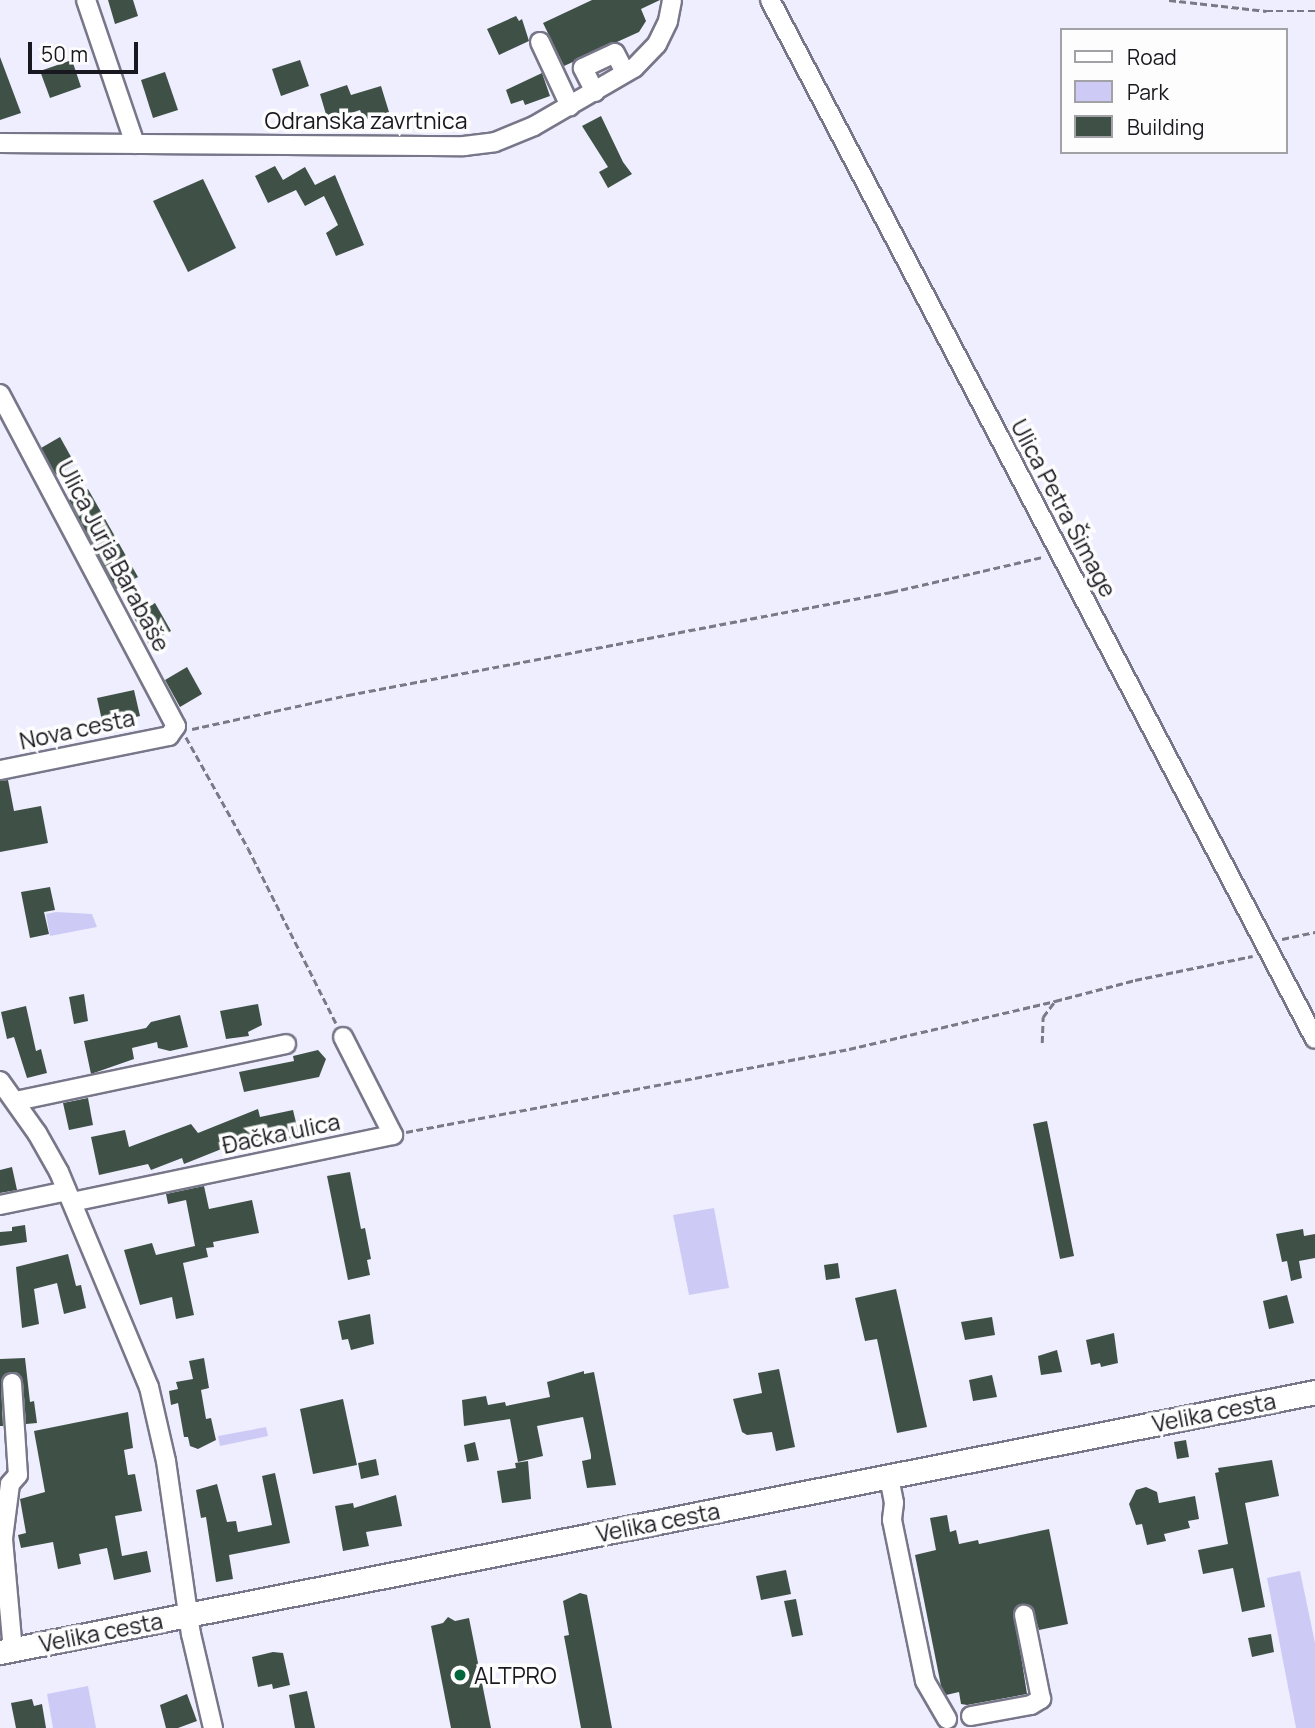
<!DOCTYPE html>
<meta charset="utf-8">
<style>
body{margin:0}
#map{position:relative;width:1315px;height:1728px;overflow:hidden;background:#efeeff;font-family:Manrope,sans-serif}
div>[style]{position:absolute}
.green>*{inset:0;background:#cdcbf6}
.building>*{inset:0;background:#3f5146}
.path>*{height:2.5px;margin-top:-1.25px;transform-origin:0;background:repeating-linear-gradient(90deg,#7a7985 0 7px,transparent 0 10.5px)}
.roads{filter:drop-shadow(2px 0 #787789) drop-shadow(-2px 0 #787789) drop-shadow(0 2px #787789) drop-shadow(0 -2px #787789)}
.minor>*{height:18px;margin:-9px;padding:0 9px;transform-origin:9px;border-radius:9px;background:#fff}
.major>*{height:23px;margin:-11.5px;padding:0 11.5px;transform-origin:11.5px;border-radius:11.5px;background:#fff}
.dots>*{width:19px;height:19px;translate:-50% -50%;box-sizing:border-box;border:4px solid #fdfdfd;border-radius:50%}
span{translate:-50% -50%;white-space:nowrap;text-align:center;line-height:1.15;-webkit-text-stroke:7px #fdfdfd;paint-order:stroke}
.street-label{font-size:23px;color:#191820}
.poi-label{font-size:23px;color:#191820}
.left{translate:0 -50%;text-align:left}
.legend{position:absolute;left:1060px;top:28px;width:228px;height:126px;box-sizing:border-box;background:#fdfdfd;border:2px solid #a2a1a5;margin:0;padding:9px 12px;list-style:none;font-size:21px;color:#191820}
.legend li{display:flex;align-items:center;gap:14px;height:35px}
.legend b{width:35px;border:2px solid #a2a1a5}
.scale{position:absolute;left:28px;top:42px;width:110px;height:32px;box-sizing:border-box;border:4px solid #191820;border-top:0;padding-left:9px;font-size:21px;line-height:24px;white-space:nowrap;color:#191820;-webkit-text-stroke:5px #fdfdfd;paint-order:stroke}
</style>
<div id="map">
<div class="green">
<div style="clip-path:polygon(56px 912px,92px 914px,97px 927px,50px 936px,46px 914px)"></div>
<div style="clip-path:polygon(714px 1208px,729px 1288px,689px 1295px,673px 1215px)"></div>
<div style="clip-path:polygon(266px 1427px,268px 1436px,220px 1446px,218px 1436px)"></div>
<div style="clip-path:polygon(1300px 1571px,1315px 1643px,1315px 1728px,1296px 1728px,1267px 1578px)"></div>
<div style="clip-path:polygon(88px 1686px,96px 1728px,53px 1728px,47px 1694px)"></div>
</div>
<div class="building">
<div style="clip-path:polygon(108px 0,133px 0,138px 16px,115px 24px)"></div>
<div style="clip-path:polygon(592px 0,660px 0,641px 9px,646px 21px,639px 32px,564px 66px,543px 23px)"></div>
<div style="clip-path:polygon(516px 16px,519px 21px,522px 19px,529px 41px,499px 55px,487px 29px)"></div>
<div style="clip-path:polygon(0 57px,21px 113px,0 120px)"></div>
<div style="clip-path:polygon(72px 60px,81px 87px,50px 98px,40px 71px)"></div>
<div style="clip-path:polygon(300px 60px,309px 86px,281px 96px,272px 69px)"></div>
<div style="clip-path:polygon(165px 72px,178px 110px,153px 118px,141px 80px)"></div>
<div style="clip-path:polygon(542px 73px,550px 96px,525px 105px,523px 100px,511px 104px,506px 90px)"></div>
<div style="clip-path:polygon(347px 85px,351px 95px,381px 86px,389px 112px,364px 120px,360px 110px,328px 121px,320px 94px)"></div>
<div style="clip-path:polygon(601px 116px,623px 162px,632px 174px,608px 188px,599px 172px,608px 167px,582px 126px)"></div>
<div style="clip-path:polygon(275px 166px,283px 180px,305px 167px,315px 185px,335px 175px,364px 245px,336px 256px,326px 233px,338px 225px,324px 196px,305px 206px,296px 190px,268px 203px,255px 176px)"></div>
<div style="clip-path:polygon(203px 179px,236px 248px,188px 272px,153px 201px)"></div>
<div style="clip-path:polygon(60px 437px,75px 464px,56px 475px,41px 448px)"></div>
<div style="clip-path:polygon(88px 489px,138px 577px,116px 589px,69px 500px)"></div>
<div style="clip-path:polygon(155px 603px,171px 631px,148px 643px,133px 616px)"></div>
<div style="clip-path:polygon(187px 667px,202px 694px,180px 707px,165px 680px)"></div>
<div style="clip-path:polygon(134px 690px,140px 716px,103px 725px,97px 698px)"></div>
<div style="clip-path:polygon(8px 780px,14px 811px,41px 806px,48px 843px,0 852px,0 781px)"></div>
<div style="clip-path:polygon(50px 887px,55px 910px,44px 912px,49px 934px,30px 938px,21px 892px)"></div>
<div style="clip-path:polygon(84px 994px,88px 1021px,74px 1024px,69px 997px)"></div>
<div style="clip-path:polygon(258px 1004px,262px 1025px,248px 1032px,249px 1036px,226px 1039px,220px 1011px)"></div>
<div style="clip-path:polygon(26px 1006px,36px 1051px,41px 1049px,47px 1073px,27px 1078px,14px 1037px,7px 1039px,1px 1012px)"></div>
<div style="clip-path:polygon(180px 1015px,188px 1047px,170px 1051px,158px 1048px,157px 1042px,132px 1048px,134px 1059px,91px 1074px,84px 1041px,146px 1028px,151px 1022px)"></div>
<div style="clip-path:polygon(318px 1050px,326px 1059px,319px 1077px,244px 1092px,239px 1072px,294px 1061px,293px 1056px)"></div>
<div style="clip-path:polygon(88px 1098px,93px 1125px,69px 1130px,63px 1103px)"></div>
<div style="clip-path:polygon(258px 1109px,260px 1117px,293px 1110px,299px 1135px,276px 1144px,276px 1140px,265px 1143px,265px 1140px,227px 1154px,224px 1148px,184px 1164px,182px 1158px,151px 1170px,148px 1164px,99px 1175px,91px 1137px,125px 1130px,129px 1147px,191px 1124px,198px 1133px)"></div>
<div style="clip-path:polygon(1047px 1121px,1074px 1256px,1060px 1259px,1033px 1124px)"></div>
<div style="clip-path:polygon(12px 1167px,17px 1190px,0 1193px,0 1170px)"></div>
<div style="clip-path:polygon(350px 1172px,361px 1229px,365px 1228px,371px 1259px,367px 1260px,370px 1275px,348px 1280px,327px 1176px)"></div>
<div style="clip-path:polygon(204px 1186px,209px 1209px,252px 1200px,259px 1233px,213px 1242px,214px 1247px,206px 1248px,208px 1257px,183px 1263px,194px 1315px,176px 1319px,172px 1297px,140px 1305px,124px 1250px,152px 1243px,156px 1255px,195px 1246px,186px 1200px,168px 1204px,166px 1194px)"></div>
<div style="clip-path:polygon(25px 1225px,27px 1242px,0 1246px,0 1232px,12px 1231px,12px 1227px)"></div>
<div style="clip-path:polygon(1303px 1229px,1304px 1236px,1315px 1234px,1315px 1258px,1299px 1261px,1302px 1278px,1291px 1281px,1287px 1261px,1282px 1262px,1276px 1234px)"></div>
<div style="clip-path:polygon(68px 1254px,76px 1286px,81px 1285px,86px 1308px,64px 1314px,57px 1283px,34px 1289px,39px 1324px,22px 1328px,16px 1267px)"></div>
<div style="clip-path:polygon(838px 1263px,840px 1278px,826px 1280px,824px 1265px)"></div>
<div style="clip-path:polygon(896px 1289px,927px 1427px,897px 1433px,877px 1339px,865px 1341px,855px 1298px)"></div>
<div style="clip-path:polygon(1287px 1295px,1294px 1323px,1269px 1329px,1263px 1301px)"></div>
<div style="clip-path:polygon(370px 1314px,374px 1344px,351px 1350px,348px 1339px,342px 1340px,338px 1321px)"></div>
<div style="clip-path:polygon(992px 1317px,995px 1335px,965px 1340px,961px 1322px)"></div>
<div style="clip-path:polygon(1114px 1333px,1118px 1363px,1101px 1367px,1100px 1363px,1091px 1365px,1086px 1340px)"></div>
<div style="clip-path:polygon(1057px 1350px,1062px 1372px,1041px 1375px,1038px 1356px)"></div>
<div style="clip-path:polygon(25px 1358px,30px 1402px,34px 1401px,37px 1423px,26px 1424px,23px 1382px,18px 1373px,11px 1372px,5px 1374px,1px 1383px,3px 1426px,0 1426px,0 1359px)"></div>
<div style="clip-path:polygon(204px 1358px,209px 1388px,201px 1390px,206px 1419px,211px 1418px,216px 1440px,198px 1449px,190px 1446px,188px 1437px,184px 1437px,178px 1403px,171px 1405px,169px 1391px,178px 1389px,176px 1382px,193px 1379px,189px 1361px)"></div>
<div style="clip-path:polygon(779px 1369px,795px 1447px,776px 1451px,772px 1432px,747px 1435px,742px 1432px,733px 1399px,762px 1393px,758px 1373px)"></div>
<div style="clip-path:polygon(584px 1371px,584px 1374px,594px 1372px,616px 1485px,587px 1488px,582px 1461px,591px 1459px,591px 1455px,583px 1417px,537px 1426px,543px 1456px,518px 1462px,510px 1419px,464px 1426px,462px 1400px,486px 1396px,488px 1405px,505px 1402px,506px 1406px,550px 1397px,547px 1382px)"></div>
<div style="clip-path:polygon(992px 1375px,997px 1397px,973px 1401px,969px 1380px)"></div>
<div style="clip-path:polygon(343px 1399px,357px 1465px,313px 1474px,300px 1409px)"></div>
<div style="clip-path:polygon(128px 1412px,133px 1448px,124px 1450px,128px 1475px,135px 1474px,142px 1511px,115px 1516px,122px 1556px,147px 1551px,151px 1572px,114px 1580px,107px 1548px,79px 1554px,81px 1564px,58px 1569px,53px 1542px,21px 1548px,18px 1535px,26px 1533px,20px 1499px,45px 1492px,34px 1431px)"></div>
<div style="clip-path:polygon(1186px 1440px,1189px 1457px,1177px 1459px,1174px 1442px)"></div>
<div style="clip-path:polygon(475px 1442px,479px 1460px,467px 1462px,464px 1445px)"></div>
<div style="clip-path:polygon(376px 1459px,379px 1475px,361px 1479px,358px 1463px)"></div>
<div style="clip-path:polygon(1272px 1460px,1279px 1496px,1245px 1503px,1265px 1607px,1242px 1612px,1233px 1568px,1203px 1574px,1198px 1550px,1228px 1544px,1215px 1473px,1219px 1472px,1218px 1468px)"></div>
<div style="clip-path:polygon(528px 1461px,531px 1499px,502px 1503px,497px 1471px,516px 1468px,515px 1463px)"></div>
<div style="clip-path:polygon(275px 1473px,290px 1543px,229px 1555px,233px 1579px,216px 1582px,206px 1517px,201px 1518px,196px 1490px,217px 1484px,227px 1522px,236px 1521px,238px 1532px,272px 1525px,262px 1476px)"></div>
<div style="clip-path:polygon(1146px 1487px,1157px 1492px,1159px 1503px,1195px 1496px,1199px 1519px,1188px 1521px,1190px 1528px,1164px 1534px,1166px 1541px,1147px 1545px,1142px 1524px,1136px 1525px,1129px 1504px,1136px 1490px)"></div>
<div style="clip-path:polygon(396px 1495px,402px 1526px,366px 1532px,369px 1546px,343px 1551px,335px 1506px,353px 1503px,354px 1508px)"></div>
<div style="clip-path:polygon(947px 1515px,950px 1532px,956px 1530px,959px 1544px,978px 1540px,979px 1544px,1049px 1529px,1068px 1624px,1039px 1630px,1032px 1607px,1021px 1604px,1014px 1611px,1027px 1694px,967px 1705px,961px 1704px,959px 1692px,946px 1695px,941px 1686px,915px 1555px,936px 1550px,930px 1518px)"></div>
<div style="clip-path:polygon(786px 1570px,791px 1594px,761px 1600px,756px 1576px)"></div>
<div style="clip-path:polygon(580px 1593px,587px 1595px,612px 1728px,581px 1728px,564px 1636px,569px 1635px,563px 1601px)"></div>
<div style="clip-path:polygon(796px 1599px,803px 1635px,792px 1637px,784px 1601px)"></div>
<div style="clip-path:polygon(448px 1617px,455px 1621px,469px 1618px,491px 1728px,451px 1728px,431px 1626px,443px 1623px)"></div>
<div style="clip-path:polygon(1271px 1634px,1274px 1652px,1252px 1657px,1248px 1638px)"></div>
<div style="clip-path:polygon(273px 1652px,283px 1653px,290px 1685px,273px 1689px,272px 1684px,258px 1687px,252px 1657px)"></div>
<div style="clip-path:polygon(307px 1691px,315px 1728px,295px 1728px,289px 1695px)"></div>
<div style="clip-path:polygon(187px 1694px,197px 1721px,178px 1728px,166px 1728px,160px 1705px)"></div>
<div style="clip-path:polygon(32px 1699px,34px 1706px,42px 1704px,46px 1728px,16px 1728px,11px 1703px)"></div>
</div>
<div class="path">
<div style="left:1169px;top:0;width:98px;rotate:6.5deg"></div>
<div style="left:1266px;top:11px;width:49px"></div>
<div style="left:192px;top:729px;width:160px;rotate:-12.3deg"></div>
<div style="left:348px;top:695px;width:553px;rotate:-10.74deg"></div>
<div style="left:891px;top:592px;width:156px;rotate:-13deg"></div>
<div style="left:186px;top:737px;width:127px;rotate:60.8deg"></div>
<div style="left:248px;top:848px;width:196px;rotate:63.3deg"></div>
<div style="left:1282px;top:939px;width:34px;rotate:-12deg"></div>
<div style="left:1042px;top:1043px;width:26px;rotate:-88deg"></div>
<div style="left:1043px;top:1017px;width:20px;rotate:-53deg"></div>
<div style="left:1055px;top:1001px;width:83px;rotate:-14.7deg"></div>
<div style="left:1135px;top:980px;width:120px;rotate:-11.5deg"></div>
<div style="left:406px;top:1132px;width:451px;rotate:-10.6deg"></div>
<div style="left:849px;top:1049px;width:212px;rotate:-13.1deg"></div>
</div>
<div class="roads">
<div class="minor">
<div style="left:86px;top:0;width:152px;rotate:71.2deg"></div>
<div style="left:770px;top:0;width:1173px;rotate:62.32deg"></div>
<div style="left:540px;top:42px;width:71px;rotate:64.9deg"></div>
<div style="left:595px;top:92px;width:27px;rotate:-117deg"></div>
<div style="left:583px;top:68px;width:35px;rotate:-25deg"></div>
<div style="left:615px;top:53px;width:22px;rotate:63deg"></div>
<div style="left:0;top:143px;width:464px;rotate:0.4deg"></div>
<div style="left:464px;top:146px;width:31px;rotate:-7deg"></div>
<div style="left:495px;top:142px;width:42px;rotate:-22.3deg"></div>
<div style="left:534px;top:126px;width:116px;rotate:-30.1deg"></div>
<div style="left:634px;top:68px;width:33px;rotate:-46deg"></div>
<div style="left:657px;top:44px;width:25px;rotate:-64deg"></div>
<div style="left:668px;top:21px;width:21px;rotate:-79deg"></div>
<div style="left:0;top:394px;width:376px;rotate:62.1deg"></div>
<div style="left:176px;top:726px;width:12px;rotate:125deg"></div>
<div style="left:169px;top:736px;width:172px;rotate:168.6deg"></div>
<div style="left:0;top:1081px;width:64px;rotate:54.6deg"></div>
<div style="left:37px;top:1133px;width:45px;rotate:60.6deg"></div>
<div style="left:59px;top:1172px;width:233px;rotate:67.3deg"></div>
<div style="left:149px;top:1387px;width:76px;rotate:77.1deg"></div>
<div style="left:166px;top:1461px;width:175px;rotate:81.8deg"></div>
<div style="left:191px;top:1634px;width:97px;rotate:76.8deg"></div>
<div style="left:16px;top:1101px;width:276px;rotate:-11.9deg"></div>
<div style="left:72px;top:1202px;width:328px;rotate:-11.8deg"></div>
<div style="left:393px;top:1135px;width:110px;rotate:-117deg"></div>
<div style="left:0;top:1205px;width:68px;rotate:-11.8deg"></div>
<div style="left:12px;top:1383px;width:92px;rotate:86.3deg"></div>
<div style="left:18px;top:1475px;width:12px;rotate:132deg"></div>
<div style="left:10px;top:1484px;width:55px;rotate:97.3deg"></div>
<div style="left:3px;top:1539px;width:111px;rotate:84.9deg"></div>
<div style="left:889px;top:1477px;width:26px;rotate:79deg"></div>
<div style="left:894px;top:1503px;width:17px;rotate:97deg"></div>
<div style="left:892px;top:1520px;width:164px;rotate:78.4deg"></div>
<div style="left:925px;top:1681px;width:44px;rotate:59.9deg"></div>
<div style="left:971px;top:1716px;width:61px;rotate:-10.4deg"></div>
<div style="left:1031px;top:1705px;width:12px;rotate:-31deg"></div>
<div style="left:1041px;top:1699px;width:86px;rotate:-101.4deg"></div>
</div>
<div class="major">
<div style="left:0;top:1652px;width:1340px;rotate:-11.18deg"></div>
</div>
</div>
<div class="dots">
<div style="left:460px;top:1675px;background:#03673c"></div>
</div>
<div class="street-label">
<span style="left:366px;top:120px">Odranska zavrtnica</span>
<span style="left:1064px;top:508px;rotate:62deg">Ulica Petra Šimage</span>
<span style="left:114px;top:556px;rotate:62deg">Ulica Jurja Barabaše</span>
<span style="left:77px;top:729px;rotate:-12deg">Nova cesta</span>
<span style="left:281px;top:1133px;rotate:-12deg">Đačka ulica</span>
<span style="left:1214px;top:1412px;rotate:-11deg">Velika cesta</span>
<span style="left:658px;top:1522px;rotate:-11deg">Velika cesta</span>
<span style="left:101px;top:1632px;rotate:-11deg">Velika cesta</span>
</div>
<div class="poi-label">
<span class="left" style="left:474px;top:1675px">ALTPRO</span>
</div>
<ul class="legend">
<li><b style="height:9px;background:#fff"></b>Road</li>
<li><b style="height:19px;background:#cdcbf6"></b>Park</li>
<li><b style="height:19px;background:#3f5146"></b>Building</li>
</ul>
<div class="scale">50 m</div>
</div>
